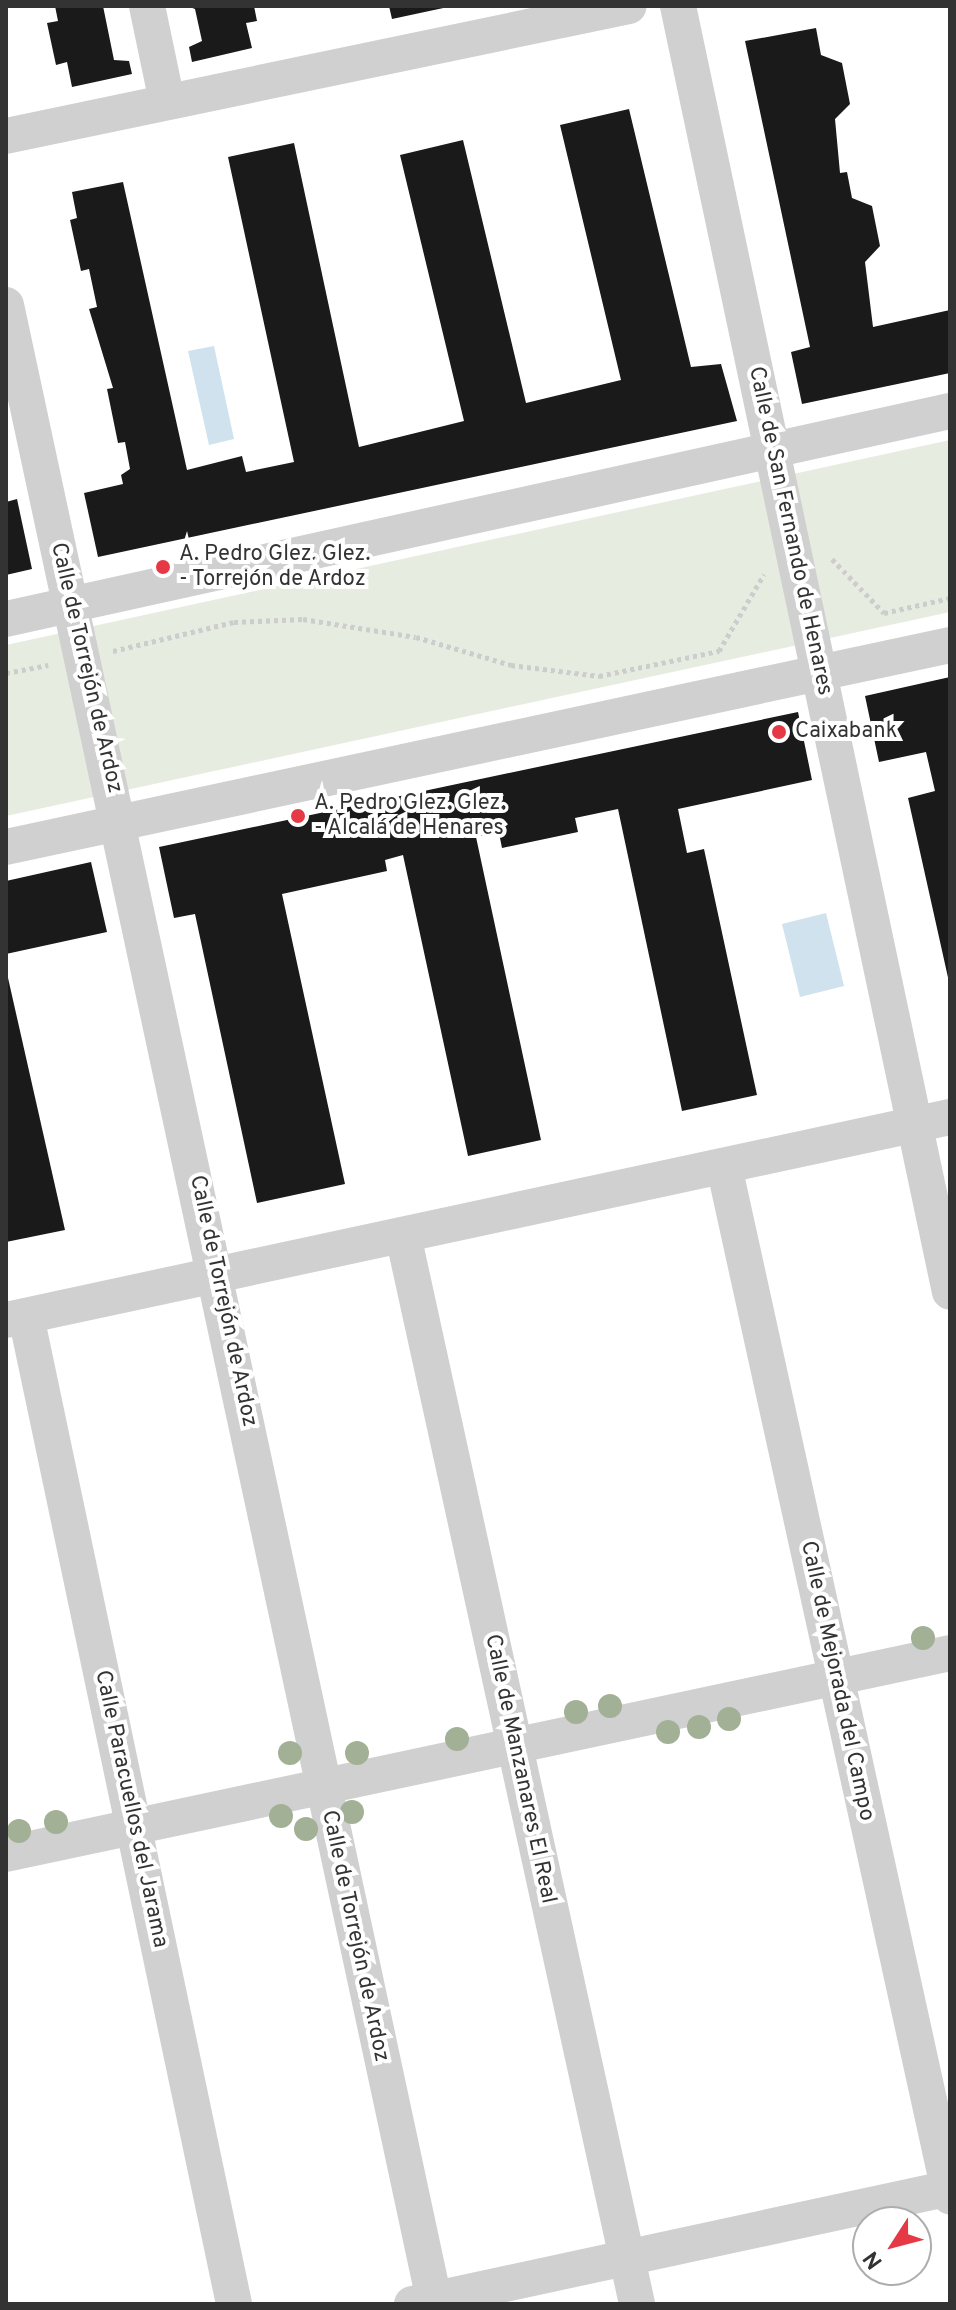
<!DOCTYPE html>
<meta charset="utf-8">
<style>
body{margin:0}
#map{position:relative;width:956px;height:2310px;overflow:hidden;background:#fff;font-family:Overpass,sans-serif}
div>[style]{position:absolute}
.green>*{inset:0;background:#e6ecdf}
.water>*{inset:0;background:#cfe2ee}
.building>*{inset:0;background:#1a1a1a}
.path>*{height:5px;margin-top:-2.5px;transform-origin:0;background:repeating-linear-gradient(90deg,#cdcdcd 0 4px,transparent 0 8px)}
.minor>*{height:36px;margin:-18px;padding:0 18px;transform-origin:18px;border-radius:18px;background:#d0d0d0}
.trees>*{width:24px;height:24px;margin:-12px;border-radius:50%;background:#a2b095}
.dots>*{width:22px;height:22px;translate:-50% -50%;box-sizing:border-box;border:4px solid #fff;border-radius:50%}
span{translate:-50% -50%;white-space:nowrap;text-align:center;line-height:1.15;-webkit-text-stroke:8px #fff;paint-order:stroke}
.street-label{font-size:22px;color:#333}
.poi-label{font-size:22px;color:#333}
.left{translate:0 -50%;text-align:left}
.frame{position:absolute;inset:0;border:8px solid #333;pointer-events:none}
.north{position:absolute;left:852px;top:2206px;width:80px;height:80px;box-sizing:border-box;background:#fff;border:2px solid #adadad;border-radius:50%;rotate:234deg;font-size:22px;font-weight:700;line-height:32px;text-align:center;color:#333}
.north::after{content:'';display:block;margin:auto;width:28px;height:36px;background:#e63946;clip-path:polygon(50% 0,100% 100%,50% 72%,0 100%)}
</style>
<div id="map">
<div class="green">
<div style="clip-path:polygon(950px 440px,950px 612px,6px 816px,6px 645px)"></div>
</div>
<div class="water">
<div style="clip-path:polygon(214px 346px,234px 439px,209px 445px,188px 351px)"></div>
<div style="clip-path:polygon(826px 913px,844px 986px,800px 997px,782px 924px)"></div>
</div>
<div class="building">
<div style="clip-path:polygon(55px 6px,103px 6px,114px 60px,129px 61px,132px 74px,72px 87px,67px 62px,56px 65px,47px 23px,58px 21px)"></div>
<div style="clip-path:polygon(187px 6px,254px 6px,257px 21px,246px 23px,252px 48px,192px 62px,189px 47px,202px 41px,195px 9px)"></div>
<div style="clip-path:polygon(389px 6px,447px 6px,448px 7px,392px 19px)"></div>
<div style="clip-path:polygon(816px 28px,821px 55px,842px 63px,850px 104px,835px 119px,840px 173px,847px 172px,852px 198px,872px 206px,880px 246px,865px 262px,873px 327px,950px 310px,950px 373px,802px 404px,791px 352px,810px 347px,745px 41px)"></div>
<div style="clip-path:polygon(629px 109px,691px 367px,721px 364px,737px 421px,98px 557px,84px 493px,123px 484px,121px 475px,130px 469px,125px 442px,118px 443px,107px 389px,113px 388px,89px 309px,97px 307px,89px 269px,81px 271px,70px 220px,77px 218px,72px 192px,123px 182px,187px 470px,242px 456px,246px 472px,294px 462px,228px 157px,294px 143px,359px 447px,464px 421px,400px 155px,463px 140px,526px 403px,621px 380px,560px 125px)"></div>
<div style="clip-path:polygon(17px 499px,32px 569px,6px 575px,6px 502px)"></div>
<div style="clip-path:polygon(950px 677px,950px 982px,949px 982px,908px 798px,935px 791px,926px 752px,879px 762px,865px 696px)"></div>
<div style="clip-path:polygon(798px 712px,812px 780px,678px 809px,687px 853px,704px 849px,757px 1095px,682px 1111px,618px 809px,575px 818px,578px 832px,502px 848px,499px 833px,476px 837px,541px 1140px,468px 1156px,403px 855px,385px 860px,387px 871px,282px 894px,345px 1184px,257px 1203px,195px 914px,174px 918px,159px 847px)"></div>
<div style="clip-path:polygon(91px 862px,107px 932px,6px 954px,6px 881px)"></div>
<div style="clip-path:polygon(6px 969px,65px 1230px,6px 1242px)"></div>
</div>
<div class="path">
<div style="left:832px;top:559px;width:75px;rotate:46.1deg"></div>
<div style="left:884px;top:613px;width:68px;rotate:-12.8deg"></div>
<div style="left:113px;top:651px;width:124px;rotate:-13.5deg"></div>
<div style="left:234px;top:622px;width:69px;rotate:-2.5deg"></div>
<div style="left:303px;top:619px;width:114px;rotate:9.1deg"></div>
<div style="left:416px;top:637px;width:99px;rotate:16.4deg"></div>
<div style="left:511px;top:665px;width:89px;rotate:7.1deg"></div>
<div style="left:599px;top:676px;width:123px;rotate:-11.8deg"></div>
<div style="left:719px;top:651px;width:89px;rotate:-59.7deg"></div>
<div style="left:6px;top:673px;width:43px;rotate:-10.8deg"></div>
</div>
<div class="minor">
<div style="left:147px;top:6px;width:98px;rotate:78.2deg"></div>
<div style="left:678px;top:6px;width:1314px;rotate:78.06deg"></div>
<div style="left:6px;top:136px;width:636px;rotate:-11.79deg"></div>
<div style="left:6px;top:305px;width:2045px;rotate:77.89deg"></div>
<div style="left:6px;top:619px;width:967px;rotate:-12.43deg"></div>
<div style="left:6px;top:847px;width:965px;rotate:-12.08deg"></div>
<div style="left:724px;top:1166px;width:1055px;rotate:77.62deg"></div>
<div style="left:403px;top:1235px;width:1094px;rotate:77.65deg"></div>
<div style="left:26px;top:1316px;width:1010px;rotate:78.11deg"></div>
<div style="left:6px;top:1320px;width:966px;rotate:-12.14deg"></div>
<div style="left:6px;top:1854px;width:965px;rotate:-12.02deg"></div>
<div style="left:412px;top:2304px;width:550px;rotate:-12.17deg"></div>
</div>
<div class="trees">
<div style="left:923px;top:1638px"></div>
<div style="left:610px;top:1706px"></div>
<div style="left:576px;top:1712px"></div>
<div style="left:729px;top:1719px"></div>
<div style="left:699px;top:1727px"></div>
<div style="left:668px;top:1732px"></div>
<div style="left:457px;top:1739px"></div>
<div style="left:290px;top:1753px"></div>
<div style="left:357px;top:1753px"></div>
<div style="left:352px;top:1812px"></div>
<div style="left:281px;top:1816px"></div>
<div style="left:56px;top:1822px"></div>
<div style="left:306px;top:1829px"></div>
<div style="left:19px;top:1831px"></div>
</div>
<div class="dots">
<div style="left:163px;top:567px;background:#e63946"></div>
<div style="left:779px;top:732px;background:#e63946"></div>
<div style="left:298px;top:816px;background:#e63946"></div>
</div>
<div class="street-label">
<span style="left:790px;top:531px;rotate:78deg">Calle de San Fernando de Henares</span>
<span style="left:86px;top:668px;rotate:77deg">Calle de Torrejón de Ardoz</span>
<span style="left:223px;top:1301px;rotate:78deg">Calle de Torrejón de Ardoz</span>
<span style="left:837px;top:1681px;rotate:78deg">Calle de Mejorada del Campo</span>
<span style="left:520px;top:1769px;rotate:78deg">Calle de Manzanares El Real</span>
<span style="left:131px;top:1809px;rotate:78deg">Calle Paracuellos del Jarama</span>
<span style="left:355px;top:1936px;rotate:78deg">Calle de Torrejón de Ardoz</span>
</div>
<div class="poi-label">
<span class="left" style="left:179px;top:567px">A. Pedro Glez. Glez.<br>- Torrejón de Ardoz</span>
<span class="left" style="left:795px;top:732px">Caixabank</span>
<span class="left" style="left:314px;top:816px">A. Pedro Glez. Glez.<br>- Alcalá de Henares</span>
</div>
<div class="frame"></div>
<div class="north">N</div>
</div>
